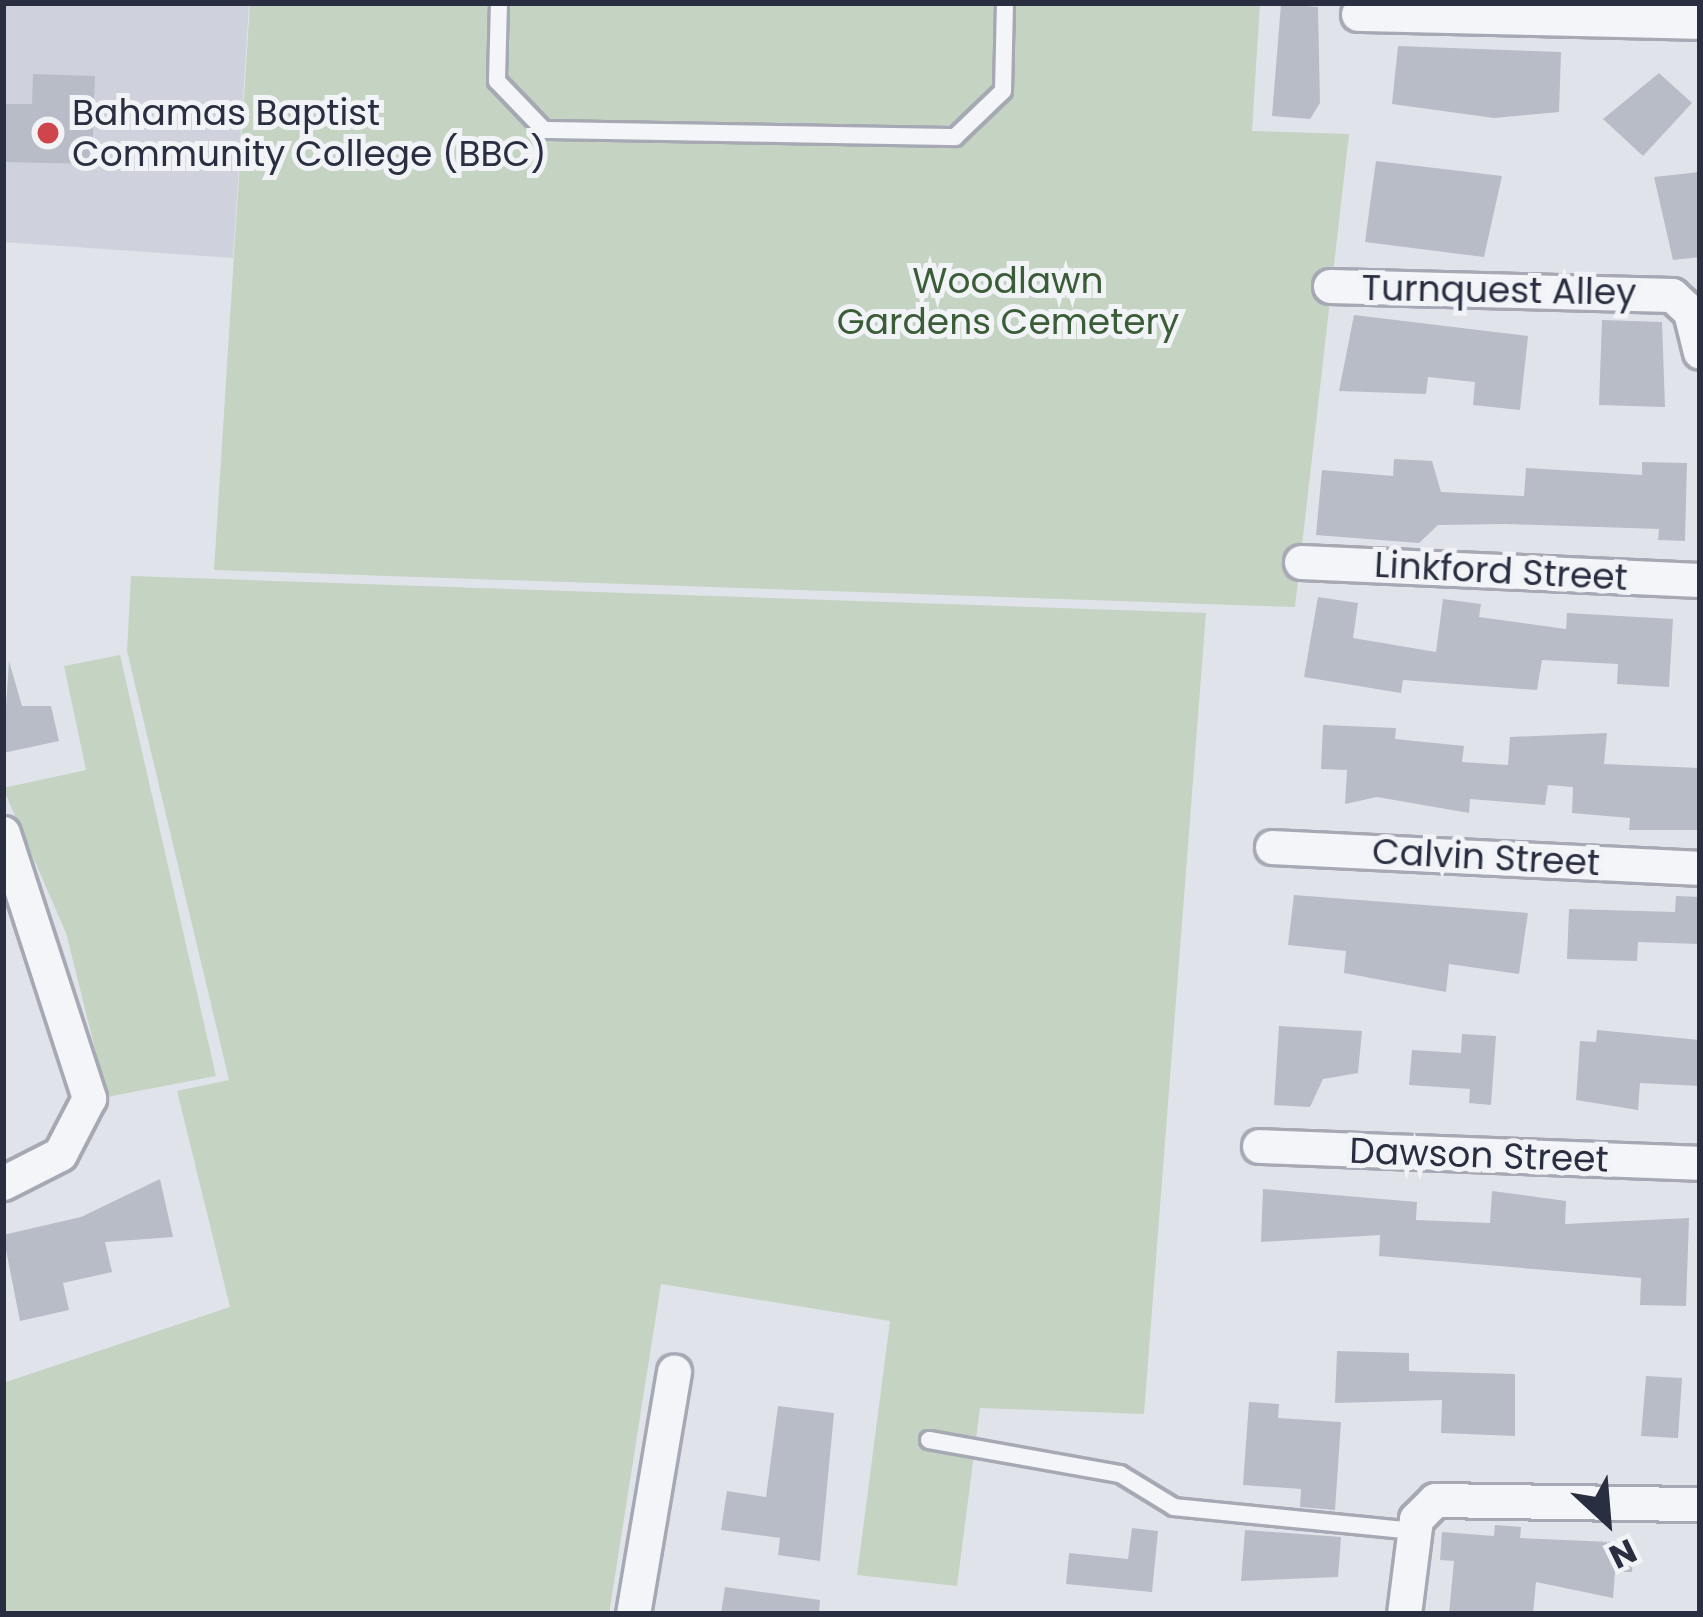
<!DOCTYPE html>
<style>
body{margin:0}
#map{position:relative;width:1703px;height:1617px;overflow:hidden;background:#e1e3ea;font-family:Poppins,sans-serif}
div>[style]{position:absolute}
.built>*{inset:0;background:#cfd2dc}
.green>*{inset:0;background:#c5d4c2}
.building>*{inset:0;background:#b8bcc7}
.roads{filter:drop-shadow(3px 0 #a6a9b4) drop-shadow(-3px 0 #a6a9b4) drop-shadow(0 3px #a6a9b4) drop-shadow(0 -3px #a6a9b4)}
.service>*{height:16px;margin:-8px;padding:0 8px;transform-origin:8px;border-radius:8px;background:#f4f5f8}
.minor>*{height:33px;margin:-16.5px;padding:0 16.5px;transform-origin:16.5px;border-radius:16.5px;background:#f4f5f8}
.dots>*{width:33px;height:33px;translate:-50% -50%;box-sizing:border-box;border:6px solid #f1f3f7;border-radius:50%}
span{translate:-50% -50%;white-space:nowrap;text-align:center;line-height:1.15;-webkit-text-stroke:10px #f1f3f7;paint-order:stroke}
.poi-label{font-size:36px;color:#292f41}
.left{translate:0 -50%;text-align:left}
.park-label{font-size:36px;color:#3a5d37}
.street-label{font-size:36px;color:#292f41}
.frame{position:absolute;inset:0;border:6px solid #292f41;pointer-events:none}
.north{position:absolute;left:1547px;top:1461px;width:120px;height:120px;-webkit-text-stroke:9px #f1f3f7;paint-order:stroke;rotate:154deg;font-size:33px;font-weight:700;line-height:48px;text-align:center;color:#292f41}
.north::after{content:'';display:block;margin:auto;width:42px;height:54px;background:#292f41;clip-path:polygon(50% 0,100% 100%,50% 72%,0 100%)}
</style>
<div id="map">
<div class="built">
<div style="clip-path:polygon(3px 3px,249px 3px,233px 258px,3px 242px)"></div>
</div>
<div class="green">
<div style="clip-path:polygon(250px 3px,1260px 3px,1252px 131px,1349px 134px,1295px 607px,214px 570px)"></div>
<div style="clip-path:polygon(131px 576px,1206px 613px,1144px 1414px,980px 1408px,957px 1586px,857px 1575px,890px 1321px,661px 1284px,609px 1614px,3px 1614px,3px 1383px,230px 1307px,177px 1091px,229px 1080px,127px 651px)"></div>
<div style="clip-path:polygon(120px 655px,216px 1076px,107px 1097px,66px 933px,3px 788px,86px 770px,64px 666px)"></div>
</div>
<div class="building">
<div style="clip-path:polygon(1281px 4px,1318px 7px,1320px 103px,1310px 119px,1272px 116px)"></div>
<div style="clip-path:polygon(1398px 46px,1561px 52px,1559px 112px,1494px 118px,1392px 104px)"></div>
<div style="clip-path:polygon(1659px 73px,1692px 103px,1643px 156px,1603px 119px)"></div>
<div style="clip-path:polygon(33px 74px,95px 76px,92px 164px,3px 162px,3px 104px,32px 104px)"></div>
<div style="clip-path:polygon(1376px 161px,1502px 176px,1484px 257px,1365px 242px)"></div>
<div style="clip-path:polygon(1700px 172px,1700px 257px,1673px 260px,1654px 177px)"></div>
<div style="clip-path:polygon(1354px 315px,1528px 336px,1520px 410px,1473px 405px,1475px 382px,1428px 377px,1426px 394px,1339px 391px)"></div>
<div style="clip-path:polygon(1602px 320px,1662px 322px,1665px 407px,1599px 405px)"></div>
<div style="clip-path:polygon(1394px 459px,1432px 461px,1441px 492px,1524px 496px,1526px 468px,1642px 475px,1642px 462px,1687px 463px,1685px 541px,1658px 540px,1659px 529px,1506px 524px,1438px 525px,1419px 543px,1316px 535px,1322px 470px,1393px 476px)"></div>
<div style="clip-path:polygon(1318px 597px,1358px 603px,1353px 638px,1436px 652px,1443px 599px,1481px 604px,1479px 617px,1566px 629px,1567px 613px,1673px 619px,1669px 687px,1617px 684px,1618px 664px,1542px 660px,1537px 690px,1403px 680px,1401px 693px,1304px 677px)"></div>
<div style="clip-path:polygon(9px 661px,22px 706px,51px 706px,59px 741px,3px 753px)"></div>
<div style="clip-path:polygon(1323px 725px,1396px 728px,1395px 739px,1464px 746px,1462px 762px,1508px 765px,1510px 737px,1607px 733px,1604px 764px,1700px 768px,1700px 830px,1629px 830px,1630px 818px,1572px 813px,1573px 787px,1548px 785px,1545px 805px,1470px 799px,1469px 813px,1377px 797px,1345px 804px,1347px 770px,1321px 769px)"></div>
<div style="clip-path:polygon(1294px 895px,1528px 913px,1519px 974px,1449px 964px,1446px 992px,1344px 973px,1346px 951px,1288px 945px)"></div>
<div style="clip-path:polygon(1676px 896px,1700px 897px,1700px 944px,1638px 942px,1637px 961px,1567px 959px,1569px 909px,1675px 912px)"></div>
<div style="clip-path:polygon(1279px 1026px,1362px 1031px,1358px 1073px,1323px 1079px,1310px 1107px,1274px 1105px)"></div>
<div style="clip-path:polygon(1597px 1030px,1700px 1040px,1700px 1086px,1640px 1083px,1638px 1110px,1576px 1100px,1580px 1041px,1596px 1042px)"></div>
<div style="clip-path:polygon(1462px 1034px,1496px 1036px,1491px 1105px,1469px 1103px,1470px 1089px,1409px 1085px,1412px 1050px,1461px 1053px)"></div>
<div style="clip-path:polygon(160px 1179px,173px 1237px,105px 1242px,112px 1272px,63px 1283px,69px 1310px,20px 1321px,3px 1235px,81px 1217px)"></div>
<div style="clip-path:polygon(1263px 1189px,1417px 1202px,1416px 1220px,1490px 1223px,1492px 1191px,1566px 1201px,1565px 1224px,1689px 1218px,1686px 1306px,1640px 1305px,1641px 1278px,1379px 1256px,1380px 1235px,1261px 1242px)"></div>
<div style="clip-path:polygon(1337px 1351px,1409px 1353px,1409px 1371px,1515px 1374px,1515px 1436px,1441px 1433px,1442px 1400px,1335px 1403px)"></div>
<div style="clip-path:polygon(1646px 1376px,1682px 1378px,1678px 1438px,1641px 1436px)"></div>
<div style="clip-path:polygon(1249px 1402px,1279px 1404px,1278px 1418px,1341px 1422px,1335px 1510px,1300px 1507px,1301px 1489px,1243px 1485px)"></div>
<div style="clip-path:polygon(778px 1406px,834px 1413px,820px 1561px,778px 1555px,780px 1538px,721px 1530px,727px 1491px,766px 1497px)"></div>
<div style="clip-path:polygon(1495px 1525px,1521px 1527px,1520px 1538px,1634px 1543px,1632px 1572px,1615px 1572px,1613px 1598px,1536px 1582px,1533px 1614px,1449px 1614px,1454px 1561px,1440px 1560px,1442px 1532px,1494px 1536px)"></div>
<div style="clip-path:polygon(1132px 1528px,1158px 1531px,1152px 1592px,1066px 1584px,1069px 1553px,1128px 1559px)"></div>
<div style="clip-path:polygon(1245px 1530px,1341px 1537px,1338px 1577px,1241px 1581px)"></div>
<div style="clip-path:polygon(725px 1587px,820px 1600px,819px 1614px,721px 1614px)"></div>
</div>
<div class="roads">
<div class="service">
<div style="left:499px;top:3px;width:78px;rotate:91.5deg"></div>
<div style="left:497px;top:81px;width:68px;rotate:46.2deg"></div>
<div style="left:544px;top:130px;width:411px;rotate:1deg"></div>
<div style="left:955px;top:137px;width:66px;rotate:-43.8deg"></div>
<div style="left:1003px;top:91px;width:88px;rotate:-88.7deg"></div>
<div style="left:929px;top:1440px;width:194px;rotate:10.1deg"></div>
<div style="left:1120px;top:1474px;width:63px;rotate:31.4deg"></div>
<div style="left:1174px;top:1507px;width:241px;rotate:5.7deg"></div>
</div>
<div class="minor">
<div style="left:1358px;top:14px;width:342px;rotate:1.3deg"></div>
<div style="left:1330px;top:286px;width:342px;rotate:1.5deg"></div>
<div style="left:1672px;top:295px;width:25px;rotate:43deg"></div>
<div style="left:1690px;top:312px;width:41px;rotate:76deg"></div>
<div style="left:1301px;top:562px;width:399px;rotate:2.6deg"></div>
<div style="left:3px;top:833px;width:279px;rotate:72deg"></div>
<div style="left:89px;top:1098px;width:63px;rotate:117.4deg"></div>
<div style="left:60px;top:1154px;width:64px;rotate:153deg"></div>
<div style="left:1272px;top:847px;width:429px;rotate:2.8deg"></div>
<div style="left:1259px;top:1146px;width:441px;rotate:2.2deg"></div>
<div style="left:633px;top:1614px;width:246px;rotate:-80.4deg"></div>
<div style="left:1404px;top:1614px;width:96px;rotate:-82.8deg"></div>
<div style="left:1416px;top:1519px;width:27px;rotate:-45deg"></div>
<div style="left:1435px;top:1500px;width:265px;rotate:0.9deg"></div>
</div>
</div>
<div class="dots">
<div style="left:48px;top:133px;background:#ce464c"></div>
</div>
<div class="poi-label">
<span class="left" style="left:72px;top:133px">Bahamas Baptist<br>Community College (BBC)</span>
</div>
<div class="park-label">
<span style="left:1008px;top:301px">Woodlawn<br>Gardens Cemetery</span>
</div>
<div class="street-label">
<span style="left:1499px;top:290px;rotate:1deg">Turnquest Alley</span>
<span style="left:1501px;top:571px;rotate:3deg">Linkford Street</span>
<span style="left:1486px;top:857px;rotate:3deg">Calvin Street</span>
<span style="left:1479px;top:1155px;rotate:2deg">Dawson Street</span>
</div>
<div class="frame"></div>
<div class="north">N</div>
</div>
